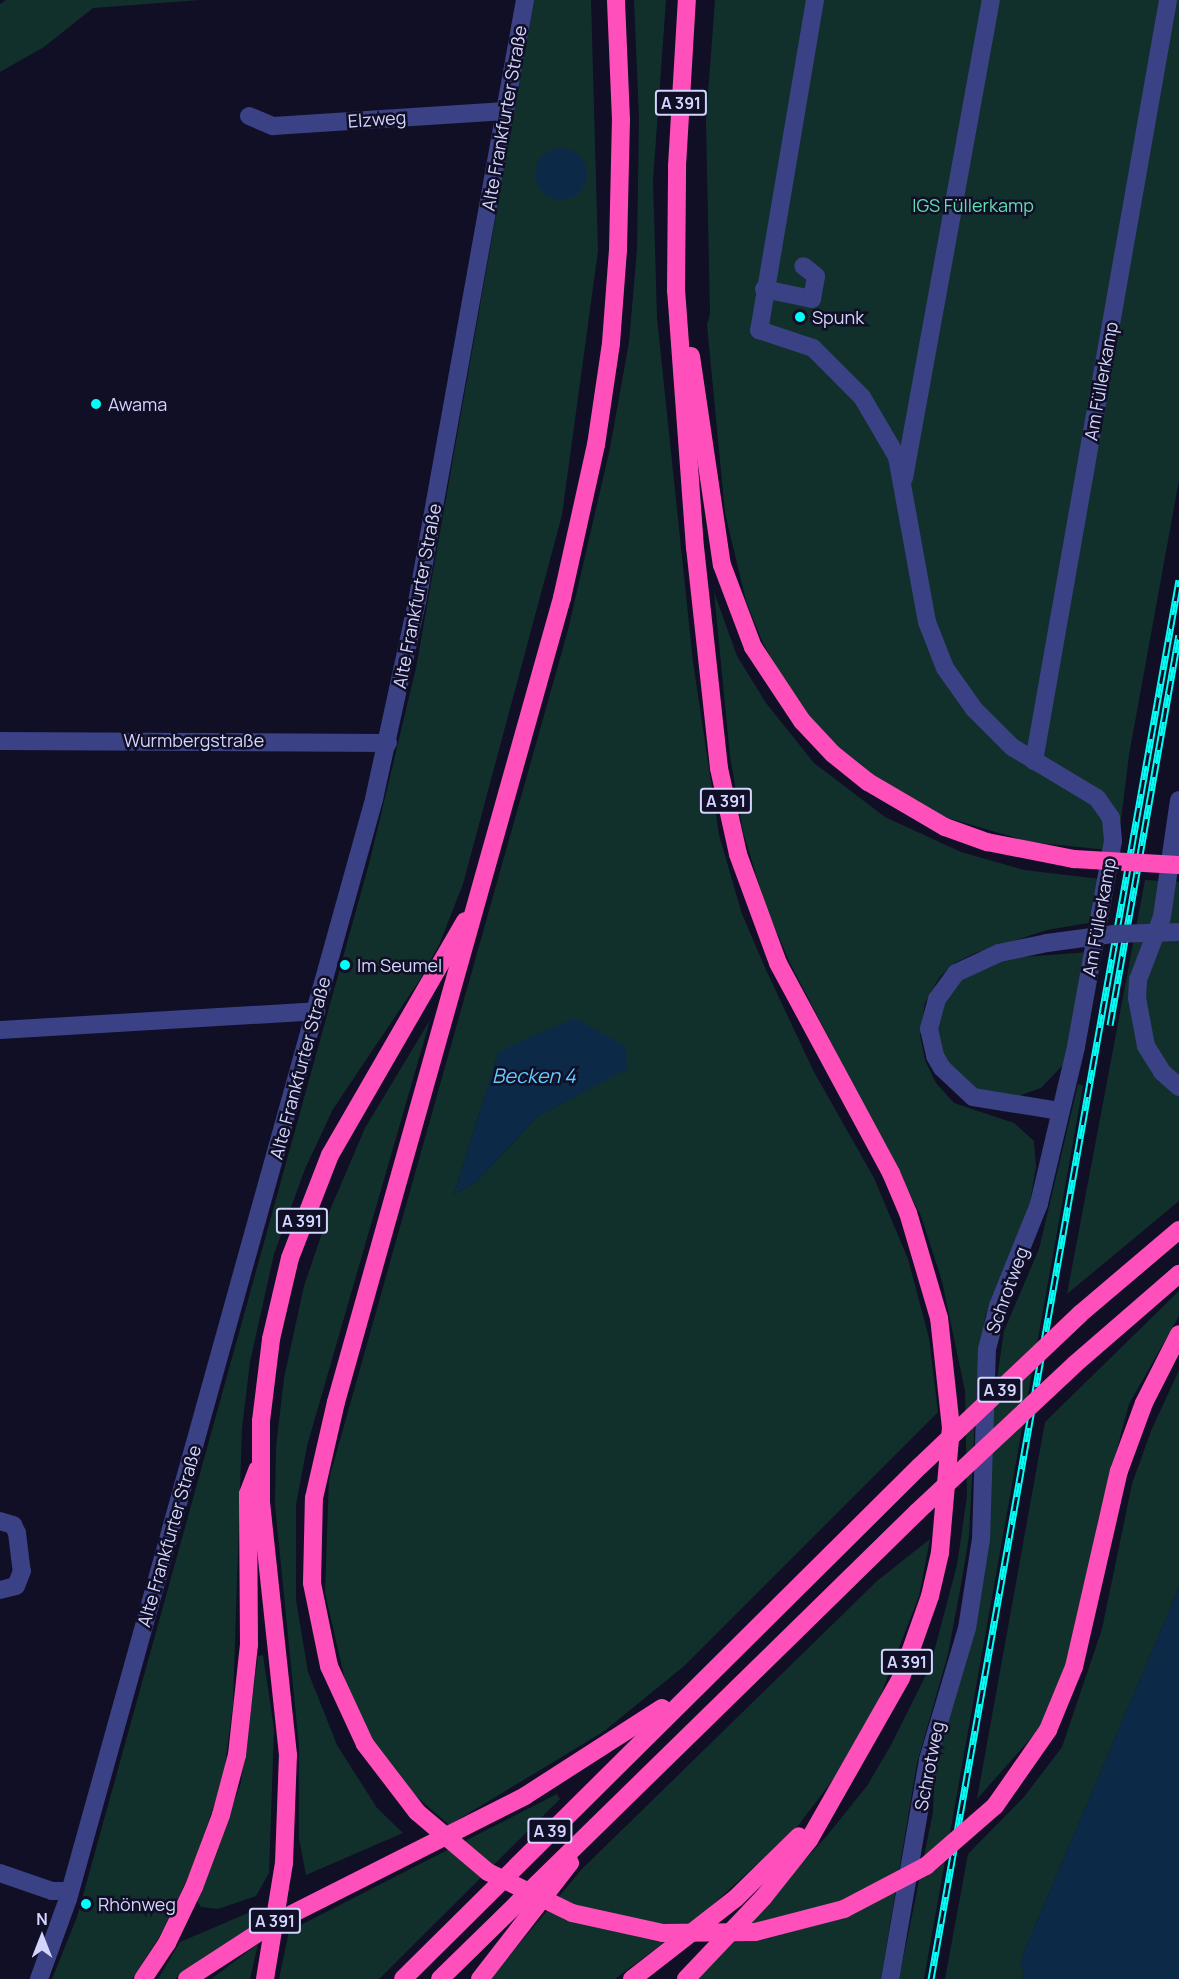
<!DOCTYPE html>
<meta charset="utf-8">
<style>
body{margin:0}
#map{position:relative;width:1179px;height:1979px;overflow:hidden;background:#100f26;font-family:Manrope,sans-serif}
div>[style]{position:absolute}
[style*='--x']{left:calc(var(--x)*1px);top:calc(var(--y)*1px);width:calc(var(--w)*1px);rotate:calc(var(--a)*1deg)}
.green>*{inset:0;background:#12302b}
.water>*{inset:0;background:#0c2a48}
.round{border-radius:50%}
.minor>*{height:18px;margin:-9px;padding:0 9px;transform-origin:9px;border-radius:9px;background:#3a4185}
.highway>*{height:18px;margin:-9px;padding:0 9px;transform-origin:9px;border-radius:9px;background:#ff4fbb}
.rail>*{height:7px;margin-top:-3.5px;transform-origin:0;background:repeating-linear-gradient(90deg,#100f26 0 14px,#00fff6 0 28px);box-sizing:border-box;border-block:2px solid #00fff6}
.minor-bridge>*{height:18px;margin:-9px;padding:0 9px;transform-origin:9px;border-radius:9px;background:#3a4185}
.highway-bridge>*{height:18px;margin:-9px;padding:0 9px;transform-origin:9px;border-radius:9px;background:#ff4fbb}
.dots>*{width:16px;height:16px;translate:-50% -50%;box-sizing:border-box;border:3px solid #100f26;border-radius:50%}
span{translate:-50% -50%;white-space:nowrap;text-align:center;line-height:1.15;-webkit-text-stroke:5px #100f26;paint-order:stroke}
.shield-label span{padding:2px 4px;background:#100f26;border:2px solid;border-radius:4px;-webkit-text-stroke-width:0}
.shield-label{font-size:16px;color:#d4d5ff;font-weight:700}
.street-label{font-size:18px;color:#d4d5ff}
.park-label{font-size:18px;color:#5ee0af}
.poi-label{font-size:18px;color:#d4d5ff}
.left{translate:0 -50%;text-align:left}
.water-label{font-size:20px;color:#62cbff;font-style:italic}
.north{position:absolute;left:12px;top:1907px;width:60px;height:60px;-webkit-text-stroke:4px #100f26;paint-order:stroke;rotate:0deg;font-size:16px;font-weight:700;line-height:24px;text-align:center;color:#d4d5ff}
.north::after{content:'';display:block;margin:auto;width:21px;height:27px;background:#d4d5ff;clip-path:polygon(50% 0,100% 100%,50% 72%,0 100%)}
</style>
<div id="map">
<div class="green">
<div style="clip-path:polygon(6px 0,200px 0,93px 8px,44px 47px,0 72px,0 4px)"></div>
<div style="clip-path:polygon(534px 0,591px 0,598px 251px,562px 515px,463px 884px,439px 945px,419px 981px,333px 1109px,305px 1169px,274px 1254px,250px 1362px,242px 1428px,233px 1704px,223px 1780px,191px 1871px,160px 1936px,132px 1979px,52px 1979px,77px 1917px,370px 860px,416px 668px)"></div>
<div style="clip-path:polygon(evenodd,634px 0,666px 0,653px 181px,657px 318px,693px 662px,719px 835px,742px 914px,767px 972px,814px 1072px,874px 1178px,908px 1259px,929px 1338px,938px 1412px,683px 1667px,603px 1732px,449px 1825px,391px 1774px,374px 1748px,347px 1689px,325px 1593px,329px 1479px,568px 630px,610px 448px,629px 342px,637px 250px,639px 118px,634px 0,499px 1051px,626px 1069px,538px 1116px,475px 1183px,454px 1194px,499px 1051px)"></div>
<div style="clip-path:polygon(715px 0,1179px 0,1179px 480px,1129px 755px,1117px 851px,1030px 842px,934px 814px,855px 763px,817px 727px,783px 680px,763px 643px,746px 601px,725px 513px,707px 325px,710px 314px,706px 121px)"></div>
<div style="clip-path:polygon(714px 592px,737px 656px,766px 703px,814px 763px,885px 817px,961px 852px,1024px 870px,1100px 879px,1094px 922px,1047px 930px,975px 953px,953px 964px,939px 978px,925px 1003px,920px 1035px,925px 1060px,936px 1083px,954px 1103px,1014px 1123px,1034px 1141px,1036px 1167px,1030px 1202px,985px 1317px,977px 1379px,969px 1536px,962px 1579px,948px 1654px,917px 1763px,881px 1979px,694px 1979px,825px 1838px,867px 1786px,891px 1745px,930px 1667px,957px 1565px,967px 1496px,965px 1391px,942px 1281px,921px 1216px,790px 963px,766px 907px,743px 832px,730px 756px)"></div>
<div style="clip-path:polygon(1145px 880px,1179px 882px,1179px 1201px,1067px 1294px)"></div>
<div style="clip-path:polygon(1089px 952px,1065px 1063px,1041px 1088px,1010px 1099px,973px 1090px,950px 1073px,938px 1047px,936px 1023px,945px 993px,965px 976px,1010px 958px)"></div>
<div style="clip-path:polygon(430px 1020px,307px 1446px,296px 1505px,296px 1600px,308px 1672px,337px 1745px,377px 1808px,403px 1833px,306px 1875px,299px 1838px,299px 1746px,275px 1505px,276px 1447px,284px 1378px,304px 1286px,330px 1210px,365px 1128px)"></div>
<div style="clip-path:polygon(1078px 1084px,1083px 1086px,924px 1979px,899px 1979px,933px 1812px,935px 1760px,949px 1707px,1004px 1331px,1039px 1249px)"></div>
<div style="clip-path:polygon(1179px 1291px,1179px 1316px,1129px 1404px,1098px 1520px,1087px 1590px,1063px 1682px,1039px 1729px,977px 1799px,1045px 1422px)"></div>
<div style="clip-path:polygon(1179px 1370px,1179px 1588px,1021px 1959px,1024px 1979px,945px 1979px,968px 1854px,1024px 1797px,1062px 1747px,1102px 1629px,1132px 1484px,1151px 1431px)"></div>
<div style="clip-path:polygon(930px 1539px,919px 1596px,871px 1720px,851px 1756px,797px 1827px,706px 1911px,615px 1979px,490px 1979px,582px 1869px,877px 1581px)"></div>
<div style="clip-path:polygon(263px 1655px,274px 1729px,269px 1873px,256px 1896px,218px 1909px,201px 1907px,197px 1901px,241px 1783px,258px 1656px)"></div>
<div style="clip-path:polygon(557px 1794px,560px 1799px,379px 1979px,279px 1979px,289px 1931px)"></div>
<div style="clip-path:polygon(255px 1910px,251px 1929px,175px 1979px,158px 1979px,180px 1942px)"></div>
<div style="clip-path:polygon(258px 1944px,250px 1979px,211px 1979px)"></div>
</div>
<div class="water">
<div class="round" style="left:535px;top:148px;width:52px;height:52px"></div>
<div style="clip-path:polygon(575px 1018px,626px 1047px,627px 1069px,538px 1116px,475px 1183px,454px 1194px,499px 1051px)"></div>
<div style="clip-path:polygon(1179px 1588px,1179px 1979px,1024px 1979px,1021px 1959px)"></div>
</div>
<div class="minor">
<div style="--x:815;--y:0;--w:335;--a:99.6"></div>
<div style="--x:759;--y:330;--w:57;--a:18.4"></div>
<div style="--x:813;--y:348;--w:69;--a:45"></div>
<div style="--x:862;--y:397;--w:69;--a:59.7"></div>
<div style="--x:897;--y:457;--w:168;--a:79.7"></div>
<div style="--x:927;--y:622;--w:49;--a:68.6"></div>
<div style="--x:945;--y:668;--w:50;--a:54.7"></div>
<div style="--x:974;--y:709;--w:54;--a:45"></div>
<div style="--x:1012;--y:747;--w:99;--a:31"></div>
<div style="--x:1097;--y:798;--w:24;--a:55"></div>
<div style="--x:1111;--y:818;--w:23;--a:85"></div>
<div style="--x:1113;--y:841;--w:209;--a:100.2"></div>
<div style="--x:1076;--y:1047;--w:161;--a:103.3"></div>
<div style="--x:1039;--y:1204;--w:110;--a:111.9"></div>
<div style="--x:998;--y:1306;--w:44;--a:104.3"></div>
<div style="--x:987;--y:1349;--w:190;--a:91.8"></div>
<div style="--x:981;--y:1539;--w:90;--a:98.9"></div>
<div style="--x:967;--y:1628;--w:138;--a:106.5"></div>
<div style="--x:928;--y:1760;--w:222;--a:99.8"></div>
<div style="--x:249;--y:116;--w:26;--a:23"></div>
<div style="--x:273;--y:126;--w:233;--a:-3.7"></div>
<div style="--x:764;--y:289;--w:49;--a:11.8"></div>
<div style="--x:812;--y:299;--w:23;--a:-80"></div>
<div style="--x:816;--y:276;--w:16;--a:-142"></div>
<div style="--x:904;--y:478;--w:486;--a:-79.7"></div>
<div style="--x:0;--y:741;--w:388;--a:0.3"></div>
<div style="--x:1034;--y:761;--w:773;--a:-80.01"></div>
<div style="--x:1179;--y:800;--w:118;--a:98.3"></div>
<div style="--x:1162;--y:917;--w:67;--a:110.9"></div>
<div style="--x:1138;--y:980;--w:18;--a:93"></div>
<div style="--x:1137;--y:998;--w:49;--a:79.4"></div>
<div style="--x:1146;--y:1046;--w:31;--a:58"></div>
<div style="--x:1162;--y:1072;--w:23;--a:41"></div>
<div style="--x:1047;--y:943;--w:49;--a:168.2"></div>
<div style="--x:999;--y:953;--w:47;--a:155.1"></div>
<div style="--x:956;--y:973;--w:32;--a:126"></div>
<div style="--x:937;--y:999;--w:31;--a:105"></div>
<div style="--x:929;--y:1029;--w:28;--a:77"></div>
<div style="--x:935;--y:1056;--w:14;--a:60"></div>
<div style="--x:942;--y:1068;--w:42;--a:43.1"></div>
<div style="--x:973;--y:1097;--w:87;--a:9.2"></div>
<div style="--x:0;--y:1030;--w:317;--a:-3.4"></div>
<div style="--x:0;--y:1521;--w:14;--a:17"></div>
<div style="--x:13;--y:1525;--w:9;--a:63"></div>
<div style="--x:17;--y:1533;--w:38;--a:83"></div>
<div style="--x:22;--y:1571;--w:16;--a:112"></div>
<div style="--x:16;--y:1586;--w:16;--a:166"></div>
<div style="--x:0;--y:1873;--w:55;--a:19.1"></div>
<div style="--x:52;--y:1891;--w:17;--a:0"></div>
<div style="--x:39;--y:1979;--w:85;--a:-70.1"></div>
<div style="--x:68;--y:1899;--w:1142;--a:-74.45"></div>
<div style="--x:374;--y:799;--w:202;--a:-77.7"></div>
<div style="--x:417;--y:602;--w:612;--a:-79.83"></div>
</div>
<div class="highway">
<div style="--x:691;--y:356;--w:211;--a:81.6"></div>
<div style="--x:722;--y:565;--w:88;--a:69.3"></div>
<div style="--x:753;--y:647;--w:89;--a:56.5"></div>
<div style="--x:802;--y:721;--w:45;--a:46.8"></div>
<div style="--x:833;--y:754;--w:45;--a:38.7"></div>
<div style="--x:868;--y:782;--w:89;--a:30.3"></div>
<div style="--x:945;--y:827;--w:45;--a:19.7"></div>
<div style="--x:987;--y:842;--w:89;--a:11.1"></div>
<div style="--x:1080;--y:1314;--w:130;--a:-40.3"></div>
<div style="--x:1075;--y:1364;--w:138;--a:-40.9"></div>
<div style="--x:1048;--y:1730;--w:68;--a:-67.6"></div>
<div style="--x:1074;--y:1667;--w:201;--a:-77.1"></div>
<div style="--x:1119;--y:1471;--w:72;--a:-69.8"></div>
<div style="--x:1144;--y:1403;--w:77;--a:-63.1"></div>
<div style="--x:417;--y:1812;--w:86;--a:-127.4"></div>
<div style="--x:365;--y:1744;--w:86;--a:-114.8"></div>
<div style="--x:329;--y:1666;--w:85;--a:-101.6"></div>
<div style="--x:312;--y:1583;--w:85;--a:-88.7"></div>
<div style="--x:314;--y:1498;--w:98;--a:-77.1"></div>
<div style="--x:336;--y:1402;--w:835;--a:-74.3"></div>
<div style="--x:562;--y:598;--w:157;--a:-77.5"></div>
<div style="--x:596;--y:445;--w:103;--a:-81.6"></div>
<div style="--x:611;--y:343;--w:93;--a:-85.7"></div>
<div style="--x:618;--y:250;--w:130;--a:-88.7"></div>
<div style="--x:621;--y:120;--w:120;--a:-92.4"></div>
<div style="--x:284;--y:1863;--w:108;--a:-87.9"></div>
<div style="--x:288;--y:1755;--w:253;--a:-96.1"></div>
<div style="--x:261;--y:1503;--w:82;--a:-90"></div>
<div style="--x:261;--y:1421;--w:83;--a:-83"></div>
<div style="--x:271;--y:1339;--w:83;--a:-76.8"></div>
<div style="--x:290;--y:1258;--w:110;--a:-68.8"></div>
<div style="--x:330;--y:1155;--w:270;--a:-60"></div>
<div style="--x:143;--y:1979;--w:43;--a:-56.3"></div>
<div style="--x:167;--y:1943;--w:62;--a:-64.3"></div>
<div style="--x:194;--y:1887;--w:77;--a:-69.4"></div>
<div style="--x:221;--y:1815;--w:62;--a:-75.1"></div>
<div style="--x:237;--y:1755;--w:111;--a:-83.8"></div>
<div style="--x:249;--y:1645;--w:151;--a:-90.4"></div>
<div style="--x:248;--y:1494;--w:26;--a:-69"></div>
<div style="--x:187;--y:1979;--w:99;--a:-33"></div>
<div style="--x:270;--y:1925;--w:286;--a:-26.8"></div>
<div style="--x:525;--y:1796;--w:163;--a:-32.7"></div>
<div style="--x:403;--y:1979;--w:728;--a:-44.78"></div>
<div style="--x:440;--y:1979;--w:668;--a:-44.39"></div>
<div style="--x:480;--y:1979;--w:147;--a:-52.2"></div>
<div style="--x:632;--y:1979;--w:132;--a:-37.9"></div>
<div style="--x:736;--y:1898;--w:88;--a:-44.5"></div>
<div style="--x:686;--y:1979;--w:112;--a:-46.5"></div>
<div style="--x:763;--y:1898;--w:74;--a:-51.6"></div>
<div style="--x:809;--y:1840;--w:186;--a:-60.4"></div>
<div style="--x:901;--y:1678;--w:87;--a:-70.5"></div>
<div style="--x:930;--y:1596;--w:44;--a:-76.9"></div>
<div style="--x:940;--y:1553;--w:125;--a:-85"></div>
<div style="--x:951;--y:1428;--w:111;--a:-96.2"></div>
<div style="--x:939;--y:1318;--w:109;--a:-106.4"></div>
<div style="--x:908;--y:1213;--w:43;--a:-113"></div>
<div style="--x:891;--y:1173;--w:238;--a:-118.3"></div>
<div style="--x:778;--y:963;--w:116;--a:-110.2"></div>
<div style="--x:738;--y:854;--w:88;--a:-102.5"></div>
<div style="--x:719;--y:768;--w:221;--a:-96.2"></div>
<div style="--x:695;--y:548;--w:258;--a:-94.2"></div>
<div style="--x:676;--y:291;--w:125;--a:-89.5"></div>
<div style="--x:677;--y:166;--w:166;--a:-86.6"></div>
</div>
<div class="rail">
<div style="--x:1110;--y:1025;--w:396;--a:-80"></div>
<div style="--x:931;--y:1979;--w:1421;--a:-79.95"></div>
</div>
<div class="minor-bridge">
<div style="--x:1047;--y:943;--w:68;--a:-7.7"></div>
<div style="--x:1114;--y:934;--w:65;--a:-1.8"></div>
</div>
<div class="highway-bridge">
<div style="--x:1074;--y:859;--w:105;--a:3.3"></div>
<div style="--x:920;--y:1466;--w:221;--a:-43.5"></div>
<div style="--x:917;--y:1512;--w:216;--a:-43.1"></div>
<div style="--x:417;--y:1812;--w:93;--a:40.2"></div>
<div style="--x:488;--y:1872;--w:93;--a:26"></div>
<div style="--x:572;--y:1913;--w:93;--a:12.4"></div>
<div style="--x:663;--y:1933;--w:92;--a:-0.6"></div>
<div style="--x:755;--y:1932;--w:92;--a:-14.5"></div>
<div style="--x:844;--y:1909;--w:93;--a:-27.7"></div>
<div style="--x:926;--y:1866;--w:91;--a:-41"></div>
<div style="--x:995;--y:1806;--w:93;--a:-55.1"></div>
<div style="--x:265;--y:1979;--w:118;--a:-80.7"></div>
</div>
<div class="dots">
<div style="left:800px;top:317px;background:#00fff6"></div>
<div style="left:96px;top:404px;background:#00fff6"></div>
<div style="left:345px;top:965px;background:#00fff6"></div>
<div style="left:86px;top:1904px;background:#00fff6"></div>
</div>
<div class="shield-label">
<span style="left:681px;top:103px">A 391</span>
<span style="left:726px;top:801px">A 391</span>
<span style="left:302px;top:1221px">A 391</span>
<span style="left:1000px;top:1390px">A 39</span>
<span style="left:907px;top:1662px">A 391</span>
<span style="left:550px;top:1831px">A 39</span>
<span style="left:275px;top:1921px">A 391</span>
</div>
<div class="street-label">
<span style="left:504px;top:118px;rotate:-80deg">Alte Frankfurter Straße</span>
<span style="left:377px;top:119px;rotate:-4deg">Elzweg</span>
<span style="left:1101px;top:381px;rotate:-80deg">Am Füllerkamp</span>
<span style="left:417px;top:596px;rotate:-79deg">Alte Frankfurter Straße</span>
<span style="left:194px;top:740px">Wurmbergstraße</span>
<span style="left:1099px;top:917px;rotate:-80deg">Am Füllerkamp</span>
<span style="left:300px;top:1068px;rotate:-75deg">Alte Frankfurter Straße</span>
<span style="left:1007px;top:1290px;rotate:-70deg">Schrotweg</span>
<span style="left:169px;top:1536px;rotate:-74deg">Alte Frankfurter Straße</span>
<span style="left:929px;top:1766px;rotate:-79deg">Schrotweg</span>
</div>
<div class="park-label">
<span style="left:973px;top:205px">IGS Füllerkamp</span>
</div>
<div class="poi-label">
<span class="left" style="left:812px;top:317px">Spunk</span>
<span class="left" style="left:108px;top:404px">Awama</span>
<span class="left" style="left:357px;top:965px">Im Seumel</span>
<span class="left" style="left:98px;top:1904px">Rhönweg</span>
</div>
<div class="water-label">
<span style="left:534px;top:1075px">Becken 4</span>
</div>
<div class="north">N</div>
</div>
